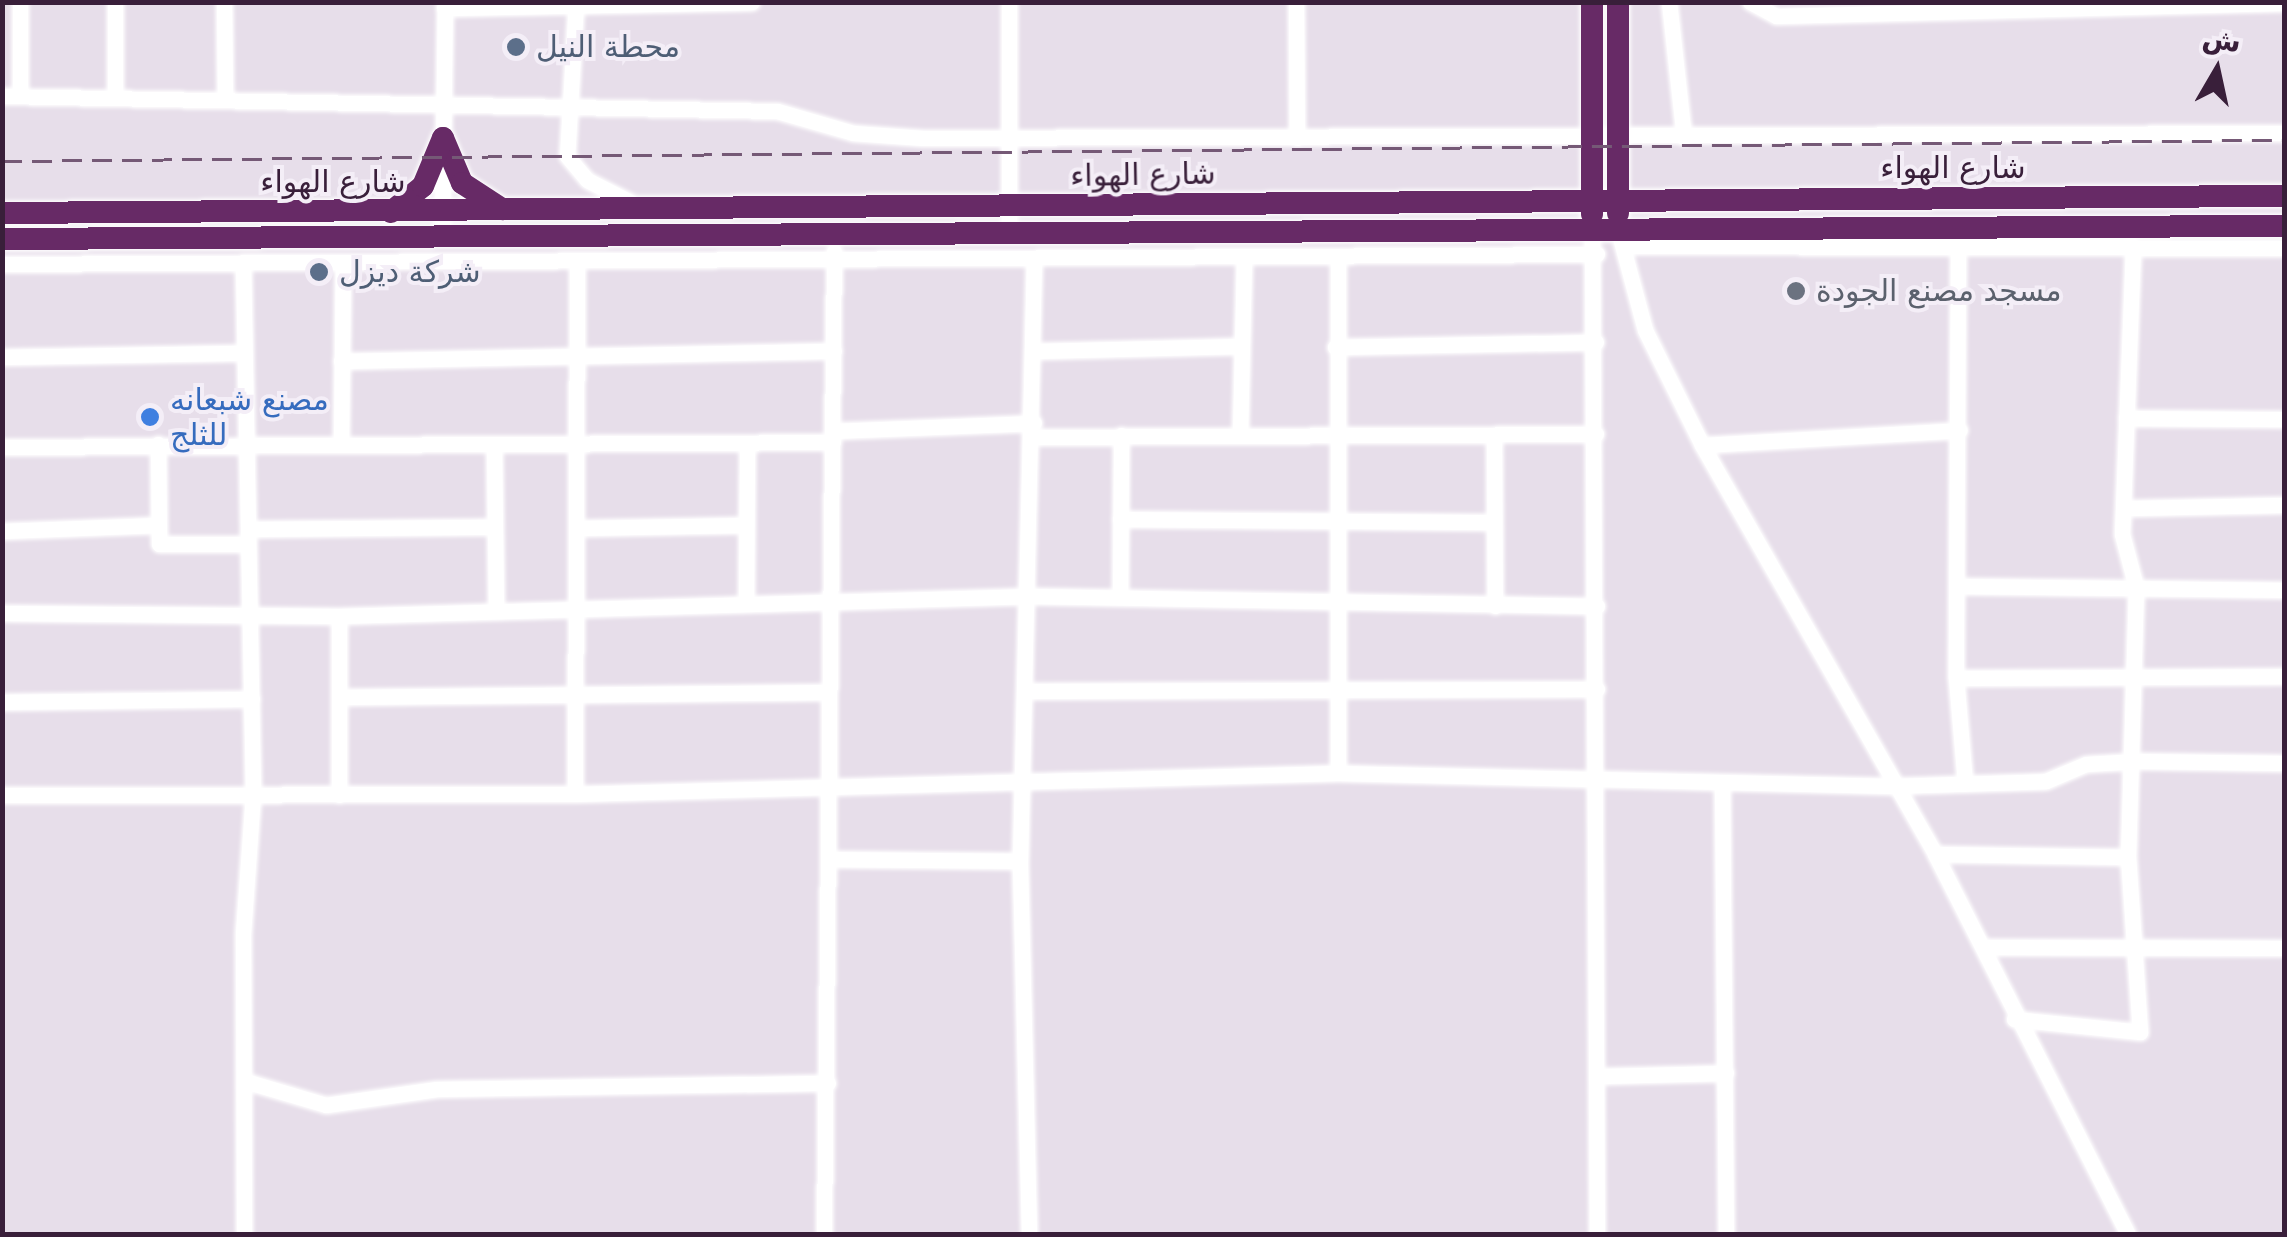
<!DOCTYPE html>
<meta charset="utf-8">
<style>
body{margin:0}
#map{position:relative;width:2287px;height:1237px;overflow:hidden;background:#e7deea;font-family:"DejaVu Sans","Noto Naskh Arabic",sans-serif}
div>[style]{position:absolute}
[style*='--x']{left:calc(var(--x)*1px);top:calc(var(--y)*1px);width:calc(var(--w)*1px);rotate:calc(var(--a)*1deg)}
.roads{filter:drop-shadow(0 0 2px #fff) drop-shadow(0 0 2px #fff)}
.minor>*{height:15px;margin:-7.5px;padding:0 7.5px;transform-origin:7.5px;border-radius:7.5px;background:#fff}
.highway>*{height:22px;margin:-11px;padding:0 11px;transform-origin:11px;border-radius:11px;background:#672a66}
.rail>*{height:2.5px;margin-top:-1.25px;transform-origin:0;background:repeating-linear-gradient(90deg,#755976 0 20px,transparent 0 30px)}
.dots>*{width:28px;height:28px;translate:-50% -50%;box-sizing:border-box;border:5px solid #f4eef7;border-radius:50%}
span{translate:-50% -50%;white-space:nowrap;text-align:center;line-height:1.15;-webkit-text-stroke:8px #f4eef7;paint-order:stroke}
.service-label{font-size:30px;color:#4e5e75}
.left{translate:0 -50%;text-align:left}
.street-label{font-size:30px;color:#391f3a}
.worship-label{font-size:30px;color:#5b616d}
.shop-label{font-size:30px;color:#366cbe}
.frame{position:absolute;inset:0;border:5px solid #391f3a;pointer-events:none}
.north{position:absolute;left:2167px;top:20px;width:100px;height:100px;-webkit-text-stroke:8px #f4eef7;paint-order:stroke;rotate:9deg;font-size:28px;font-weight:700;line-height:40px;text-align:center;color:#391f3a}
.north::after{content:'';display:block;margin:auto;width:35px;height:45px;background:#391f3a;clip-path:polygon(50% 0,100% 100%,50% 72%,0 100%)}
</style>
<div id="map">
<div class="roads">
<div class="minor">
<div style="--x:115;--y:2;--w:94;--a:90"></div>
<div style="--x:224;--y:2;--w:94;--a:89.4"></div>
<div style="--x:576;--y:2;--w:154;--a:93.3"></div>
<div style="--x:567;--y:156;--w:31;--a:50"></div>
<div style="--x:587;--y:180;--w:55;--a:27"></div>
<div style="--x:1009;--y:2;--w:230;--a:90"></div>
<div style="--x:1296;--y:2;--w:136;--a:89.6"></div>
<div style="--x:1669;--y:2;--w:136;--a:83.7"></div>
<div style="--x:1750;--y:2;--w:30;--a:28"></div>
<div style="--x:1776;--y:16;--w:508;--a:-1.47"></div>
<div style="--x:444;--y:8;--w:308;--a:-1.1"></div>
<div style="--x:20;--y:95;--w:93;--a:-90"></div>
<div style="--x:2;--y:96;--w:775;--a:1.11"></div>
<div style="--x:777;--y:111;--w:79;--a:16.1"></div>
<div style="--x:853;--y:133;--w:70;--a:4.1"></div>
<div style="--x:923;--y:138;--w:1361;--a:-0.21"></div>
<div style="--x:1617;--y:226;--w:108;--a:74.9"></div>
<div style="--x:1645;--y:330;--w:128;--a:63.6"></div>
<div style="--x:1702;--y:445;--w:471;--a:60.3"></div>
<div style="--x:1935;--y:854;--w:426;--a:63.1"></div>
<div style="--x:1592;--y:228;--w:1006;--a:89.72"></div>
<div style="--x:442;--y:238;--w:236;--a:-89.3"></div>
<div style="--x:1627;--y:246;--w:657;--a:0.17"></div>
<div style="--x:1958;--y:248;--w:430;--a:90.3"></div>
<div style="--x:1956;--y:678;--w:106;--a:85.1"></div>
<div style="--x:1338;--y:256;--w:517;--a:90"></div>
<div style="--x:243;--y:262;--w:532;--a:88.92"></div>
<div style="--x:253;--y:794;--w:140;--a:94.1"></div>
<div style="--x:243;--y:934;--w:300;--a:89.8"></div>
<div style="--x:2;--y:264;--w:1595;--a:-0.36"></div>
<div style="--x:1335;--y:347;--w:261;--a:-1.1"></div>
<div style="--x:1035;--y:351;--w:207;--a:-1.4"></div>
<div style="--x:2;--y:357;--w:241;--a:-1"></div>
<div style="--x:341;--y:361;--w:493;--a:-1.2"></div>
<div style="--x:2126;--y:418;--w:158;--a:0.4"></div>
<div style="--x:833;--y:431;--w:201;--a:-2.3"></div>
<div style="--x:1240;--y:435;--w:179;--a:-88.7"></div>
<div style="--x:1494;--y:436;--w:170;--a:89.7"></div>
<div style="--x:1034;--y:437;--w:562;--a:-0.31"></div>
<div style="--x:341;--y:443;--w:181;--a:-89.4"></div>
<div style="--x:158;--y:444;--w:100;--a:89.4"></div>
<div style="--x:159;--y:544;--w:89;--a:0"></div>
<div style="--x:494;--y:444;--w:167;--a:89.3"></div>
<div style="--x:1702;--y:445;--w:258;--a:-3.3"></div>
<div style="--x:2;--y:447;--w:831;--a:-0.34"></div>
<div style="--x:2125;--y:508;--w:159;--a:-1.1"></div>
<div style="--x:1120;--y:519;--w:374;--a:0.5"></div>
<div style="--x:578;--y:528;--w:168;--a:-1"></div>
<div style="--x:248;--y:529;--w:247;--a:-0.5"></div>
<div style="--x:2;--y:531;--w:156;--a:-2.2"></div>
<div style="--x:1962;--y:586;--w:322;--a:0.7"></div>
<div style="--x:1120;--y:597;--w:162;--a:-89.6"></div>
<div style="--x:746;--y:604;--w:159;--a:-89.6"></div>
<div style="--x:2;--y:613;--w:337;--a:0.5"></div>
<div style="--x:339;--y:616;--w:690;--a:-1.66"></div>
<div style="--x:1029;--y:596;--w:568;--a:1.01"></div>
<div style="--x:339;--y:616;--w:179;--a:90"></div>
<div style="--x:1956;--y:678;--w:328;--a:-0.3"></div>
<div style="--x:1027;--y:691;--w:570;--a:-0.2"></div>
<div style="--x:341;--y:697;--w:488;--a:-0.6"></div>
<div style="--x:2;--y:702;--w:250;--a:-0.7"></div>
<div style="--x:1722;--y:784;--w:450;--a:89.5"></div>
<div style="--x:575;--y:794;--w:534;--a:-89.79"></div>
<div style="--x:2;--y:795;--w:573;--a:-0.1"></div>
<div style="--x:575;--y:794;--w:763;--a:-1.58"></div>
<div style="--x:1338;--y:773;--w:553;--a:1.35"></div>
<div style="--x:1891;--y:786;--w:155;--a:-1.8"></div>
<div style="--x:2046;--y:781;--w:43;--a:-23"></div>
<div style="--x:2086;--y:764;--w:52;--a:-3.3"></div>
<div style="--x:2138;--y:761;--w:146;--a:0.8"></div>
<div style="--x:1935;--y:854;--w:193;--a:0.9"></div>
<div style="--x:829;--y:859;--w:191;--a:0.6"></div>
<div style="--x:1983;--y:947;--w:301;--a:0.2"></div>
<div style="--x:2014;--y:1019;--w:127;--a:5.9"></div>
<div style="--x:2140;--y:1032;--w:175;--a:-93.9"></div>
<div style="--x:2128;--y:857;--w:270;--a:-88.3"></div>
<div style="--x:2136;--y:587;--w:55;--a:-104.8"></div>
<div style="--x:2122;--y:534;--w:288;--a:-87.8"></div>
<div style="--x:1600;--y:1076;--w:126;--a:-1.4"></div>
<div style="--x:245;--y:1081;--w:84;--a:16.5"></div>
<div style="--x:326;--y:1105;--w:112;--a:-8.2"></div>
<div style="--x:437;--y:1089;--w:391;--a:-0.9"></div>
<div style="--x:824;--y:1234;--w:982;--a:-89.42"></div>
<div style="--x:1029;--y:1234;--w:373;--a:-91.4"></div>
<div style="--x:1020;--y:861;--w:603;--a:-88.67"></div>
</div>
<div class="highway">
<div style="--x:1592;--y:2;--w:212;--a:90"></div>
<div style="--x:443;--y:138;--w:49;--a:67.1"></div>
<div style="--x:462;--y:183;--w:48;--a:33"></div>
<div style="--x:391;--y:212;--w:41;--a:-39.1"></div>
<div style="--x:423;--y:186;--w:52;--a:-67.4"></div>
<div style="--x:2;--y:213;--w:2282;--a:-0.43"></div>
<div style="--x:1618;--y:213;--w:211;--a:-90"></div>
<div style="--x:2;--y:239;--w:2282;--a:-0.33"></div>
</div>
</div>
<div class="rail">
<div style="--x:2;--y:161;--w:2282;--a:-0.53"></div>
</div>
<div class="dots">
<div style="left:516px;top:47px;background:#5c6f8a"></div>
<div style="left:319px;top:272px;background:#5c6f8a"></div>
<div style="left:1796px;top:291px;background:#6b7280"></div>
<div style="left:150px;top:417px;background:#3f7fe0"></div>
</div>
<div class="service-label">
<span class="left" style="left:536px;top:47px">محطة النيل</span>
<span class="left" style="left:339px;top:272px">شركة ديزل</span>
</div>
<div class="street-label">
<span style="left:1953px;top:168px">شارع الهواء</span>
<span style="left:1143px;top:175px;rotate:-1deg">شارع الهواء</span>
<span style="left:333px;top:182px">شارع الهواء</span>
</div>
<div class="worship-label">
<span class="left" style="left:1816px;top:291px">مسجد مصنع الجودة</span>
</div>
<div class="shop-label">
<span class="left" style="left:170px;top:417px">مصنع شبعانه<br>للثلج</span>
</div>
<div class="frame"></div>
<div class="north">ش</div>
</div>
